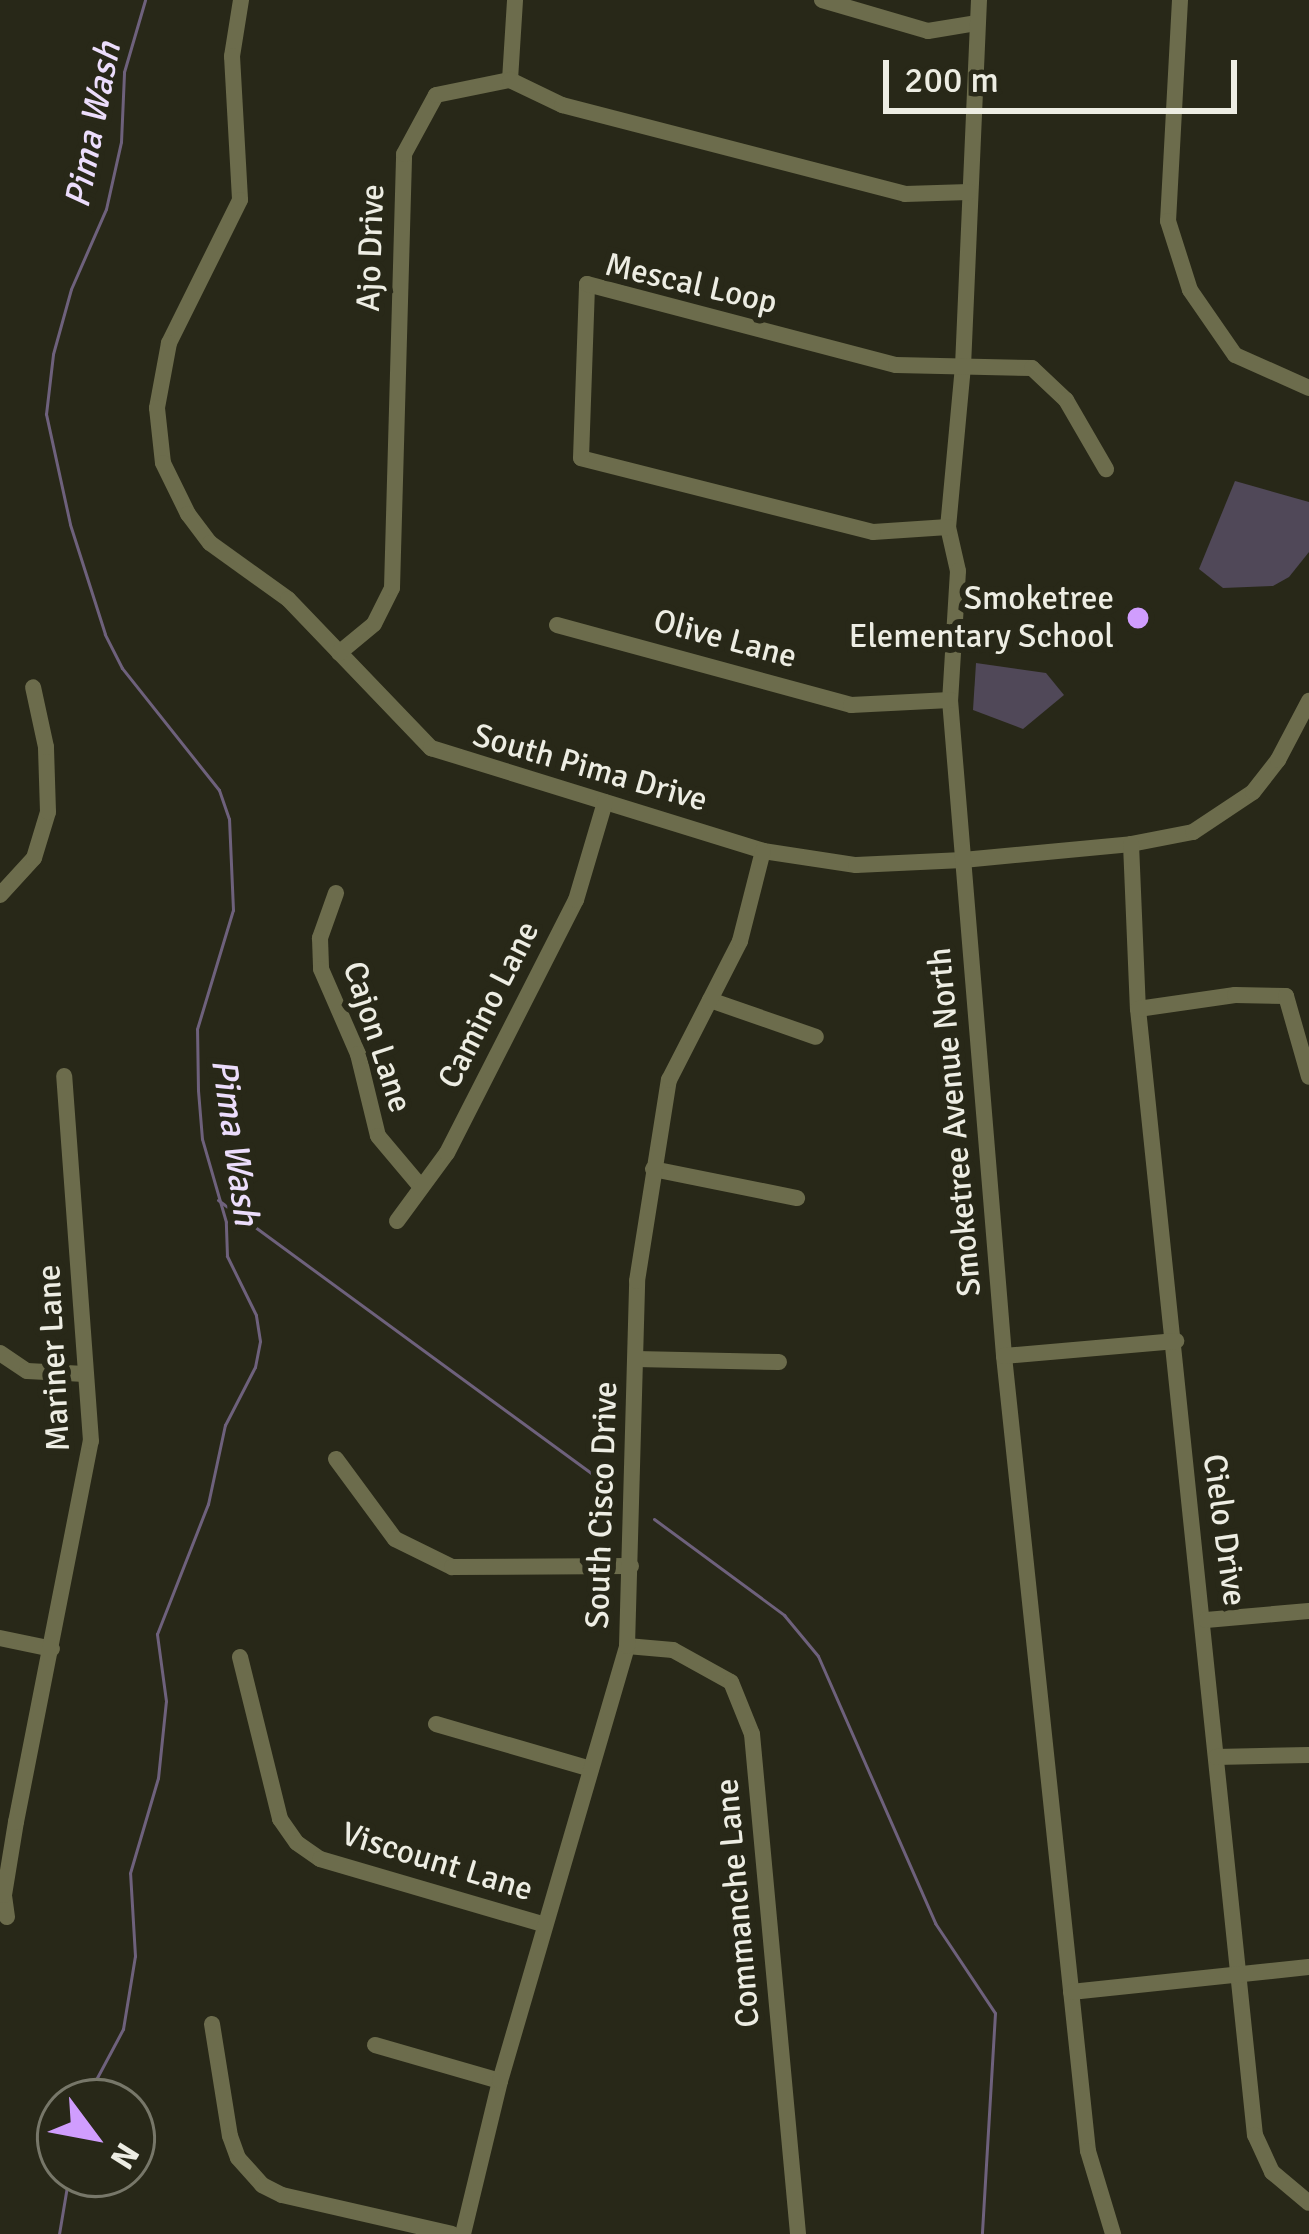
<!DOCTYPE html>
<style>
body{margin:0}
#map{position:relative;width:1309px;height:2234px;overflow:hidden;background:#282818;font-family:Signika,sans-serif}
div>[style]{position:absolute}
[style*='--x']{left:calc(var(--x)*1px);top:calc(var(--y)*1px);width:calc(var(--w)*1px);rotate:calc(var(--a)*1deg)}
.green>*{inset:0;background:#504858}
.stream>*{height:3px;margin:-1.5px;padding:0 1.5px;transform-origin:1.5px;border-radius:1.5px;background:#6e617c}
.minor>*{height:16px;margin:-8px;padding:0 8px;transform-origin:8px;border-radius:8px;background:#6c6c4c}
.dots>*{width:33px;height:33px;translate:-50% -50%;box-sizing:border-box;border:6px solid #282818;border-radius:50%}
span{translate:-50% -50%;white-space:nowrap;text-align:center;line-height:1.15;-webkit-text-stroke:12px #282818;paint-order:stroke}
.street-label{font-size:33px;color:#edede3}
.poi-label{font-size:33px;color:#edede3}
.right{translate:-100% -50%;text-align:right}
.water-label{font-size:36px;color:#ecddfc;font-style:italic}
.north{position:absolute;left:36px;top:2078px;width:120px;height:120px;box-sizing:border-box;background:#282818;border:3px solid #777769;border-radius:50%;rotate:122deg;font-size:33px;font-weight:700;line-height:48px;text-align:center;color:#edede3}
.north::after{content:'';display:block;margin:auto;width:42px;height:54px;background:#d09dfe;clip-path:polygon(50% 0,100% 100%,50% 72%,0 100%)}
.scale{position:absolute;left:883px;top:60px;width:354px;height:54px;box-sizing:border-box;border:6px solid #edede3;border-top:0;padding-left:15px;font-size:36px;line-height:42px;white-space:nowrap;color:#edede3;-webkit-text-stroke:9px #282818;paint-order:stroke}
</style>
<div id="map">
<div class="green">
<div style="clip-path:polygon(1235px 481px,1309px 502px,1309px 552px,1289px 577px,1273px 586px,1223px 588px,1199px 569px)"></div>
<div style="clip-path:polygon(976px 663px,1046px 673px,1064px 695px,1023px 729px,973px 710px)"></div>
</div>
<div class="stream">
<div style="--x:218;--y:1200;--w:489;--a:36.2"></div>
<div style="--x:654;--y:1519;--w:162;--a:36.4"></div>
<div style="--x:784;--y:1615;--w:53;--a:50.3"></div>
<div style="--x:818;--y:1656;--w:292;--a:66.3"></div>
<div style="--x:935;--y:1923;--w:108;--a:56.3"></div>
<div style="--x:995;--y:2013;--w:221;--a:93.4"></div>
<div style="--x:84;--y:2102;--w:83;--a:-61.9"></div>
<div style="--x:123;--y:2029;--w:74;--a:-80.7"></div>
<div style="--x:135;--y:1956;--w:83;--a:-93.4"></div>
<div style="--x:130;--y:1873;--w:99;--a:-73.6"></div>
<div style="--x:158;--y:1778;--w:77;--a:-84.1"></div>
<div style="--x:166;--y:1701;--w:68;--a:-97.7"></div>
<div style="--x:157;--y:1634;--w:140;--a:-68.6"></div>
<div style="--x:208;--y:1504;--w:81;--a:-77.9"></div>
<div style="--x:225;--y:1425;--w:65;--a:-62.7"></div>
<div style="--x:255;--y:1367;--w:26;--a:-79"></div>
<div style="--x:260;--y:1341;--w:26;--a:-99"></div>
<div style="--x:256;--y:1315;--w:66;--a:-116.2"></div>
<div style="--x:227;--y:1256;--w:34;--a:-92"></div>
<div style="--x:226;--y:1222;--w:86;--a:-106.1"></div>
<div style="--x:202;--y:1139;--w:49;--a:-94.7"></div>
<div style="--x:198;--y:1090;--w:61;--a:-90.9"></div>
<div style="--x:197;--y:1029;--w:124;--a:-73.2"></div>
<div style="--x:233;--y:910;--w:91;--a:-92.5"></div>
<div style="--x:229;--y:819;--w:31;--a:-109"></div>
<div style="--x:219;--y:790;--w:156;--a:-128.5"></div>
<div style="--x:122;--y:668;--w:38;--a:-117"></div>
<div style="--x:105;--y:634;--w:115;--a:-107.7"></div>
<div style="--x:70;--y:524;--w:113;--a:-102.3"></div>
<div style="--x:46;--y:414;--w:60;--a:-83.3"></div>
<div style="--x:53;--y:354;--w:67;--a:-74.5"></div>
<div style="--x:71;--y:289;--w:87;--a:-66.4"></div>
<div style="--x:106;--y:209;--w:69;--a:-77.4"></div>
<div style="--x:121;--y:142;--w:70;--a:-87.5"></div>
<div style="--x:124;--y:72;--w:75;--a:-73.7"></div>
<div style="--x:59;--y:2234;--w:61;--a:-80.5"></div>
</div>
<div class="minor">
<div style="--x:241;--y:0;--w:57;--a:99.1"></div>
<div style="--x:232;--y:56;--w:144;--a:86.8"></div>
<div style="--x:240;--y:200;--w:160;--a:116.4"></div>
<div style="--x:169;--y:343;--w:66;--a:100.5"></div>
<div style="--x:157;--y:408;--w:55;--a:83.8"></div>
<div style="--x:163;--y:463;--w:57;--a:63.9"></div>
<div style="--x:188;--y:514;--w:36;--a:53"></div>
<div style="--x:210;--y:543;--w:96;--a:35.7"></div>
<div style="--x:288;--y:599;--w:207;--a:46.2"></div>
<div style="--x:431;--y:748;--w:348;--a:17.2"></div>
<div style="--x:763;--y:851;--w:94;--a:8.6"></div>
<div style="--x:856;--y:865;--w:107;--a:-2.7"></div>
<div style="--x:963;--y:860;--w:169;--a:-5.4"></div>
<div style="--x:1131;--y:844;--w:63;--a:-11"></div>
<div style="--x:1193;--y:832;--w:72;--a:-33.7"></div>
<div style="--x:1253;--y:792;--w:41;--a:-52"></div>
<div style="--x:1278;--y:760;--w:67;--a:-62.3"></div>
<div style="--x:822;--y:0;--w:110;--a:16.3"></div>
<div style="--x:928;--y:31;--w:50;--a:-9.3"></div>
<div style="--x:979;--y:0;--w:366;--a:92.5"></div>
<div style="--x:963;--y:366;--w:162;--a:95.3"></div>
<div style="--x:948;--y:527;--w:45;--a:77.2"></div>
<div style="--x:958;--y:571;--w:129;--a:93.5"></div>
<div style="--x:950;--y:700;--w:658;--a:85.29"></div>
<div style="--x:1004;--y:1356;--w:799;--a:83.97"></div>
<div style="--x:1088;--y:2151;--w:87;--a:73.2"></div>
<div style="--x:1180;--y:0;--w:221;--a:93.1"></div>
<div style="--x:1168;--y:221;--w:72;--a:72.3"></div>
<div style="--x:1190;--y:290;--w:79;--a:55.3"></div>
<div style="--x:1235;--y:355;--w:81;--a:24"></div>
<div style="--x:510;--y:80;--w:80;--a:-86.4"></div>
<div style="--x:948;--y:527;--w:75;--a:176.2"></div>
<div style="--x:873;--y:532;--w:301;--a:-165.8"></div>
<div style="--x:581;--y:458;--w:174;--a:-88"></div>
<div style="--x:587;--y:284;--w:319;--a:14.7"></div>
<div style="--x:896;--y:365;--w:136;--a:1.3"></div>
<div style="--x:1032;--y:368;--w:47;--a:43.3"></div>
<div style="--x:1066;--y:400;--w:80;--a:59.9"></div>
<div style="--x:557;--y:625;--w:305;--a:15.2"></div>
<div style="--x:851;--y:705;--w:99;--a:-2.9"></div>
<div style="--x:339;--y:653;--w:45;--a:-39.6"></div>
<div style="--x:374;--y:624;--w:40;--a:-63.4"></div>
<div style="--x:392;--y:588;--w:434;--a:-88.4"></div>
<div style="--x:404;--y:154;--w:67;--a:-61.5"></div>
<div style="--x:436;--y:95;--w:76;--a:-11.5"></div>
<div style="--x:510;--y:80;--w:58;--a:25.7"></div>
<div style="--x:562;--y:105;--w:354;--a:14.5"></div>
<div style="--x:905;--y:194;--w:64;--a:-1.8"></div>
<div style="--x:1131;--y:844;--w:165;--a:87.6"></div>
<div style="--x:1138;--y:1009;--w:1132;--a:84.07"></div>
<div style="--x:1255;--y:2135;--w:41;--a:65.3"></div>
<div style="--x:1272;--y:2172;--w:48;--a:40"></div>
<div style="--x:336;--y:893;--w:48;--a:109.6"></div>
<div style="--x:320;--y:938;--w:31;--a:88"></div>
<div style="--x:321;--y:969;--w:93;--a:66.5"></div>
<div style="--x:358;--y:1054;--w:84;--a:76.3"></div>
<div style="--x:378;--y:1136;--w:67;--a:49.9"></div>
<div style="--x:0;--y:895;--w:50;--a:-47.4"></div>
<div style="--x:34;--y:858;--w:48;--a:-73.1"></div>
<div style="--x:48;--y:812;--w:65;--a:-91.8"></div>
<div style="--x:46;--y:747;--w:61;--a:-102.2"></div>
<div style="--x:710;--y:1000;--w:112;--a:19.2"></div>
<div style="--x:1138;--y:1009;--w:98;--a:-8.2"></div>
<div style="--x:1235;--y:995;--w:51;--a:1.1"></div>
<div style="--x:1286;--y:996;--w:84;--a:74.1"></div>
<div style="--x:653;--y:1169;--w:147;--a:11.4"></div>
<div style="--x:397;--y:1221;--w:84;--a:-53.7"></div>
<div style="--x:447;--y:1153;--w:284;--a:-63"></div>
<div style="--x:576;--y:900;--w:102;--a:-73.5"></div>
<div style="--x:0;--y:1353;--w:32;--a:34"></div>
<div style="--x:27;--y:1371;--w:58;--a:3"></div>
<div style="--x:1004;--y:1356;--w:173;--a:-5"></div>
<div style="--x:636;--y:1359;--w:143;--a:1.2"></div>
<div style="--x:336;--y:1459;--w:99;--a:53.6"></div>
<div style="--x:395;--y:1539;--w:64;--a:26.2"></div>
<div style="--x:452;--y:1567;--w:179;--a:-0.3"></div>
<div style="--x:1206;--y:1620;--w:103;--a:-5"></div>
<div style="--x:0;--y:1638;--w:53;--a:11.9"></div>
<div style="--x:627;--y:1646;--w:46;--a:5"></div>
<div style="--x:673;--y:1650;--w:66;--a:28.9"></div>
<div style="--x:731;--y:1682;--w:56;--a:68"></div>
<div style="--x:752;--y:1734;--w:502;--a:84.74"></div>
<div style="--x:240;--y:1657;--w:167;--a:76.1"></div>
<div style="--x:280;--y:1819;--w:29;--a:55"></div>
<div style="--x:297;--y:1843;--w:28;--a:35"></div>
<div style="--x:320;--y:1859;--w:234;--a:16.3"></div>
<div style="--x:436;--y:1724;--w:161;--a:16.2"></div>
<div style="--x:1216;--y:1757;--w:93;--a:-1.2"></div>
<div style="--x:7;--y:1917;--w:22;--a:-98"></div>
<div style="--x:4;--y:1895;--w:74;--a:-80.7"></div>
<div style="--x:16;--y:1822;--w:388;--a:-78.9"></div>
<div style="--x:91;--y:1441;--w:366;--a:-94.2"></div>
<div style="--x:1071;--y:1992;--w:239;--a:-6"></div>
<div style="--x:212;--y:2024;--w:113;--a:80.9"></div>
<div style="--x:230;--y:2136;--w:23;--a:70"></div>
<div style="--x:238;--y:2158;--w:36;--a:48"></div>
<div style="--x:262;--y:2185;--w:22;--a:27"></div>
<div style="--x:282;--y:2195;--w:174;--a:12.9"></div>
<div style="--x:375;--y:2045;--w:130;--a:16.1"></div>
<div style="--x:463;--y:2234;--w:157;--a:-76.4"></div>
<div style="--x:500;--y:2081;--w:453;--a:-73.7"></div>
<div style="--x:627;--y:1646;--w:365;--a:-88.4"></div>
<div style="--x:637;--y:1281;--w:204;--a:-81"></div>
<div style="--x:669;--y:1080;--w:156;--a:-62.9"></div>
<div style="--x:740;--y:941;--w:93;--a:-75.7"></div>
</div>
<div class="dots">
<div style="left:1138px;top:618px;background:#d09dfe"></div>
</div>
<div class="street-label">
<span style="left:371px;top:248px;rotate:-88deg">Ajo Drive</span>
<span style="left:691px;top:284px;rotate:13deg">Mescal Loop</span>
<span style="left:725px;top:639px;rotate:15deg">Olive Lane</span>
<span style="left:590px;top:768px;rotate:16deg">South Pima Drive</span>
<span style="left:489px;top:1005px;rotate:-63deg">Camino Lane</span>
<span style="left:377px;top:1037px;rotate:72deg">Cajon Lane</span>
<span style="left:955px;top:1122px;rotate:-95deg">Smoketree Avenue North</span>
<span style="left:54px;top:1358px;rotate:-93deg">Mariner Lane</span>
<span style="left:602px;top:1505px;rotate:-88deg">South Cisco Drive</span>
<span style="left:1224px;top:1530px;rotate:82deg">Cielo Drive</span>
<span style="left:437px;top:1862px;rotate:17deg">Viscount Lane</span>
<span style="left:738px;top:1903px;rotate:-95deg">Commanche Lane</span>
</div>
<div class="poi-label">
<span class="right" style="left:1114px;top:618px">Smoketree<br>Elementary School</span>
</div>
<div class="water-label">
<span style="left:93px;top:125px;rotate:-79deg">Pima Wash</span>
<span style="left:235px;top:1142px;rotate:82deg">Pima Wash</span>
</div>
<div class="north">N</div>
<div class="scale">200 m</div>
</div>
